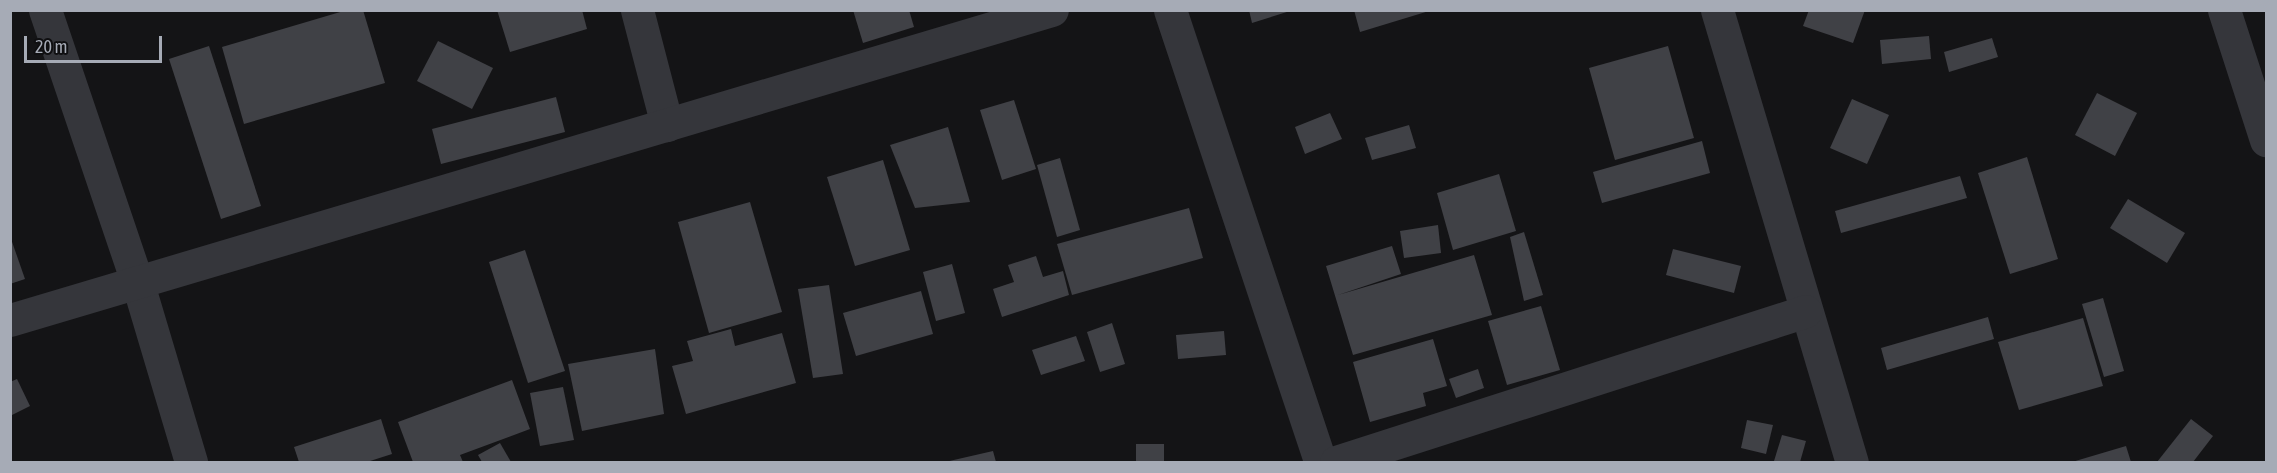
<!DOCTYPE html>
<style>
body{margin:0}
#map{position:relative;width:2277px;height:473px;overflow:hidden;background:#141416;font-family:"Asap Condensed",sans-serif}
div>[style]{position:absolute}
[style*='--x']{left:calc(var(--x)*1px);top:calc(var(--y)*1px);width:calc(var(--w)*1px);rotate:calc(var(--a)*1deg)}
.building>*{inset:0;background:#404146}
.street>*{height:33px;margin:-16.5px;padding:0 16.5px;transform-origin:16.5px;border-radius:16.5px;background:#35363b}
span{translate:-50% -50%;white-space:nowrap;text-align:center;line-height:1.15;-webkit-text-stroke:6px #0f0f11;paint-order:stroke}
.frame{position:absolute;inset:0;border:12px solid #a6abb6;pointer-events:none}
.scale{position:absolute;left:24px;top:36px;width:138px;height:27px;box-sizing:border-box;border:3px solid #a6abb6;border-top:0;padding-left:8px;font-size:18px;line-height:21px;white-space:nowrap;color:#a6abb6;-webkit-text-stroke:4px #0f0f11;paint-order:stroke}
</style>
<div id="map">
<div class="building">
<div style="clip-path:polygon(347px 10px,363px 10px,385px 83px,244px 124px,222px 47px)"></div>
<div style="clip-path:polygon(497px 10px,582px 10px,587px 29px,510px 52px)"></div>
<div style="clip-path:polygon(853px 10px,909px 10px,914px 27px,863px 43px)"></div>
<div style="clip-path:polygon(1249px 10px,1290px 10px,1290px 11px,1252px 23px)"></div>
<div style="clip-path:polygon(1354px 10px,1429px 10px,1429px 11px,1360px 32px)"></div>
<div style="clip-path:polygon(1809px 10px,1865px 10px,1853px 43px,1803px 26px)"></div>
<div style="clip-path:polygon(1929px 36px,1931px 59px,1882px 64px,1880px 40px)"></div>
<div style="clip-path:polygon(1992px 38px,1998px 57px,1949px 72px,1944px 52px)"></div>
<div style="clip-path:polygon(438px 41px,493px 68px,472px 109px,417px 81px)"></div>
<div style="clip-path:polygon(209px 46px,261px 206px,221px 219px,169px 59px)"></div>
<div style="clip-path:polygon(1668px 46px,1694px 138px,1615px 160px,1589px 68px)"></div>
<div style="clip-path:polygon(2097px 93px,2137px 113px,2115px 156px,2075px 135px)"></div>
<div style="clip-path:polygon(556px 97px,565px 132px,441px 164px,432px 129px)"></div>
<div style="clip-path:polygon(1852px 99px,1889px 115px,1867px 164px,1830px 148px)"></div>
<div style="clip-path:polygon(1014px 100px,1036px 169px,1002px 180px,980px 110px)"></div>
<div style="clip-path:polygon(1330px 113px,1342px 139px,1305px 154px,1295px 127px)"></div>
<div style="clip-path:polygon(1409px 125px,1416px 148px,1372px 160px,1365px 138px)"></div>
<div style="clip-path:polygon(948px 127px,970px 202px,915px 208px,890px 145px)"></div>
<div style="clip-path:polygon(1702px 141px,1710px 173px,1602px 203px,1593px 172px)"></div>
<div style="clip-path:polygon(2027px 157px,2058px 259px,2010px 274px,1978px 173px)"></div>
<div style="clip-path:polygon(1060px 158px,1080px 230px,1057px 237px,1037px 165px)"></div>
<div style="clip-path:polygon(883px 160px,910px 250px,855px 266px,827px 177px)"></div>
<div style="clip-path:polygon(1499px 174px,1516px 231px,1453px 250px,1437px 193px)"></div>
<div style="clip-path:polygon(1960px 176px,1967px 198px,1841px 233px,1835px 211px)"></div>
<div style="clip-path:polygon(2128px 199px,2185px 233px,2167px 263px,2110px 228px)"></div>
<div style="clip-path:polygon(750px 202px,782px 312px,709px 333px,678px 222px)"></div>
<div style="clip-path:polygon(1189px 208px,1203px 258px,1072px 295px,1057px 244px)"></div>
<div style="clip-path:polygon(1438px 225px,1441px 253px,1404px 258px,1400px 231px)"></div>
<div style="clip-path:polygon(1524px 232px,1543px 295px,1524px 301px,1510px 237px)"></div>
<div style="clip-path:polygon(10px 236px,25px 279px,10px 284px)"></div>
<div style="clip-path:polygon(1392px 246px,1401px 274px,1338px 295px,1474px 255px,1492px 315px,1353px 355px,1326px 266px)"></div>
<div style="clip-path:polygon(1673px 249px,1741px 266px,1734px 293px,1666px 275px)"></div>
<div style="clip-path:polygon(525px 250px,565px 371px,528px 383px,489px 262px)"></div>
<div style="clip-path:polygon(1036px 256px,1043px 277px,1063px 271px,1069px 295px,1002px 317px,993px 289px,1014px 282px,1008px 265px)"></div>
<div style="clip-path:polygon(952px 264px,965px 313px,936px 321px,923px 272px)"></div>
<div style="clip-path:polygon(829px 285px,843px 374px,813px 378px,798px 289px)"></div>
<div style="clip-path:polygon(921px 291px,933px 334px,856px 356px,843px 313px)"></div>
<div style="clip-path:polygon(2103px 298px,2124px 371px,2104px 377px,2082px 304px)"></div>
<div style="clip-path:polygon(1541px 306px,1560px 370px,1507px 385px,1488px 321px)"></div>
<div style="clip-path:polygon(1988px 317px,1994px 339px,1887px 370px,1881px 348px)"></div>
<div style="clip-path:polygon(2083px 318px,2103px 386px,2019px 410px,1998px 342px)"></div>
<div style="clip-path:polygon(1112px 323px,1125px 364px,1100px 372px,1087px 332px)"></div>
<div style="clip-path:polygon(731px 329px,735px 346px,782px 333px,796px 383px,686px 414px,672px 366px,693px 361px,687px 341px)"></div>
<div style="clip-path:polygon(1224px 331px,1226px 355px,1178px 359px,1176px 335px)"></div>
<div style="clip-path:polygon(1076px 336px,1085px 361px,1041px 375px,1032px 350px)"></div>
<div style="clip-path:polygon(1433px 339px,1447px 386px,1423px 393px,1426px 406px,1370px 422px,1353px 362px)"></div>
<div style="clip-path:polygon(655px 349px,664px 414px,582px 431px,568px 364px)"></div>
<div style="clip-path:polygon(1478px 369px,1484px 388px,1456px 398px,1449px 379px)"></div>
<div style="clip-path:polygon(17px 379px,30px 406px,10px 416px,10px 382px)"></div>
<div style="clip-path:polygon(512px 380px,530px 429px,460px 455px,463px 462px,413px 462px,398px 422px)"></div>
<div style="clip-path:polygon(563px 387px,574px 440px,540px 446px,530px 393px)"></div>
<div style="clip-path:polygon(381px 419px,392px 454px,367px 462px,299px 462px,294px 447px)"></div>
<div style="clip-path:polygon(2191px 419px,2213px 436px,2193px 462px,2157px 462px)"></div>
<div style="clip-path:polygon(1747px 420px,1773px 425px,1766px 454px,1741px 448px)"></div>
<div style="clip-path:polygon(1782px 435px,1806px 441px,1800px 462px,1774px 461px)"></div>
<div style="clip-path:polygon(500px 443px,511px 462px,482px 462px,478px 455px)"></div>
<div style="clip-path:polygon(1136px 444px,1164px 444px,1164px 462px,1136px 462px)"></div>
<div style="clip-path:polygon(2126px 446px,2131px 462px,2072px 462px)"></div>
<div style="clip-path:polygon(993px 451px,996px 462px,945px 462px)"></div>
</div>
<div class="street">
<div style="--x:45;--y:10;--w:289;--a:71.3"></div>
<div style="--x:138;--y:284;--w:186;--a:73.4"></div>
<div style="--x:637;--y:10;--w:119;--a:75.4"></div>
<div style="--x:1170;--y:10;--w:476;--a:71.6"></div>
<div style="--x:1717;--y:10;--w:472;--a:73.4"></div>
<div style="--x:2224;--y:10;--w:137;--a:72.1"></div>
<div style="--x:10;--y:320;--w:1087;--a:-16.57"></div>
<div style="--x:1336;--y:462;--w:493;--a:-17.8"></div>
</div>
<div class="frame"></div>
<div class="scale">20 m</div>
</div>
